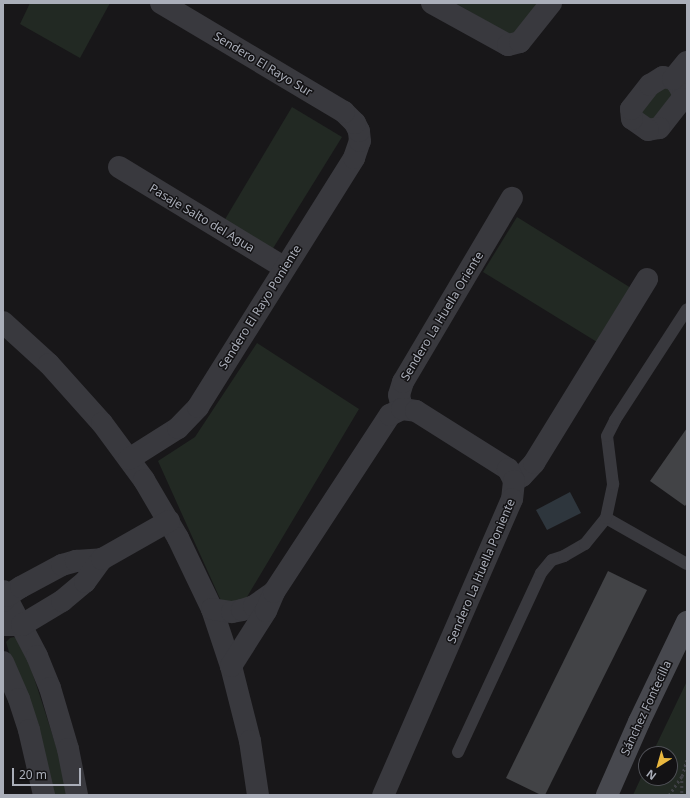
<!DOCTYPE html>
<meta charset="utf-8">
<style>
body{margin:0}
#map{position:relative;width:690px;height:798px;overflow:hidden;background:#181719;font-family:"Noto Sans",sans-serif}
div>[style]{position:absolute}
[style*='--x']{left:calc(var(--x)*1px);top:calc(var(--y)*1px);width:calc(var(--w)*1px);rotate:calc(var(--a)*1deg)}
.green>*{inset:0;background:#222923}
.water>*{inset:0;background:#2e363d}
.building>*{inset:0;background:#424346}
.path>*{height:2.5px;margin-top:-1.25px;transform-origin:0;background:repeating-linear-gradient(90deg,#3f4045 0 2px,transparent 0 5px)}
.lane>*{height:12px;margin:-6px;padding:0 6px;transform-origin:6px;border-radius:6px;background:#39393e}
.street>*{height:22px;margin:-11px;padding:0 11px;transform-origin:11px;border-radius:11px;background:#39393e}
.secondary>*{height:22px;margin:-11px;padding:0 11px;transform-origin:11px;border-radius:11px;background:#47484e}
span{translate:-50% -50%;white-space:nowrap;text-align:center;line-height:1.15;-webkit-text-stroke:3px #131214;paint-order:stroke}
.street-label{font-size:12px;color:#aaaeb9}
.frame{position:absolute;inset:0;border:4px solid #aaaeb9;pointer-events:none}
.north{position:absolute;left:638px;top:746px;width:40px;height:40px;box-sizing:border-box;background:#131214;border:1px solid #4f5056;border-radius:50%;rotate:217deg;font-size:11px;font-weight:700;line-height:16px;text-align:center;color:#aaaeb9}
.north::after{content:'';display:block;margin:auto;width:14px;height:18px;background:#eab83f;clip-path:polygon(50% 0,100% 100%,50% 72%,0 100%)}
.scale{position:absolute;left:12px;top:768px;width:69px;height:18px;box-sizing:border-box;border:2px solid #aaaeb9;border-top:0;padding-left:5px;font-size:12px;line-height:14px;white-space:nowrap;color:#aaaeb9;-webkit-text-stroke:3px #131214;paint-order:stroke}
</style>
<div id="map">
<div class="green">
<div style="clip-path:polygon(30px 3px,110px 3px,80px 58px,20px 24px)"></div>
<div style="clip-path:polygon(455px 3px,538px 3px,512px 36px)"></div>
<div style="clip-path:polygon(661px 84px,676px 88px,656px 125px,635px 109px)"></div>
<div style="clip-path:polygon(292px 107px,342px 137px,272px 250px,224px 221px)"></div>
<div style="clip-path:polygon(517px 217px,631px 288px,597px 342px,483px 272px)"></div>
<div style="clip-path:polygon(257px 343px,359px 409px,244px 602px,222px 603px,158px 461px,195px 437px)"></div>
<div style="clip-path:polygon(14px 637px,18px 639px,27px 657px,38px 690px,58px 752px,68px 795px,52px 795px,6px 642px,10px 638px)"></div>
<div style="clip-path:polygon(687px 681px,687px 795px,633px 795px,646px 767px,646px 778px,670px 778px,670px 754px,652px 754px)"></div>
</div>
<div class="water">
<div style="clip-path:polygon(570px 492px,581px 513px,547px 530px,536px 510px)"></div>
</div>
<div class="building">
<div style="clip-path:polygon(687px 428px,687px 503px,685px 506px,650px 481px)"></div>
<div style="clip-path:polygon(608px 571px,647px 590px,545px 795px,541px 795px,506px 778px)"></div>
</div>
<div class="path">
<div style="--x:682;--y:776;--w:19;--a:90"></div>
<div style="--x:669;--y:795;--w:23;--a:-56"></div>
<div style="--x:682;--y:776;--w:19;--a:-74"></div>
</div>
<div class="lane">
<div style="--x:606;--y:518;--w:93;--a:29.6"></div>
<div style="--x:458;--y:752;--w:197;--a:-65.1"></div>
<div style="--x:541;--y:573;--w:17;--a:-50"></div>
<div style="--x:552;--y:560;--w:13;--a:-18"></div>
<div style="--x:564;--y:556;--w:24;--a:-30"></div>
<div style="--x:585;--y:544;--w:33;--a:-51"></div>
<div style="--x:606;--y:518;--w:35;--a:-78"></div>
<div style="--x:613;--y:484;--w:48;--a:-97.1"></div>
<div style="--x:607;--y:436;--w:18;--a:-63"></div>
<div style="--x:615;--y:420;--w:132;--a:-57"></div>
</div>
<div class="street">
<div style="--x:432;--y:3;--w:87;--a:28.9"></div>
<div style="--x:508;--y:45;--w:12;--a:-14"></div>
<div style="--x:520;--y:42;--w:50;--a:-51.5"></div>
<div style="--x:663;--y:77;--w:10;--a:11"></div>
<div style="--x:673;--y:79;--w:7;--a:45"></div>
<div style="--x:678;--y:84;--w:11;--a:63"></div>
<div style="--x:683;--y:94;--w:5;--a:101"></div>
<div style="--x:682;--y:99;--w:37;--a:128"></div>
<div style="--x:659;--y:128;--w:11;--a:170"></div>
<div style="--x:648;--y:130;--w:19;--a:-145"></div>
<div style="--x:632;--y:119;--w:10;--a:-96"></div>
<div style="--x:631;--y:109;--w:31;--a:-52"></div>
<div style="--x:650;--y:85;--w:15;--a:-32"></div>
<div style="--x:673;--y:79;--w:22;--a:-51"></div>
<div style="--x:119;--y:167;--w:194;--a:31.3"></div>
<div style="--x:3;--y:322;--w:62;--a:42.4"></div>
<div style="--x:49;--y:364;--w:79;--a:48.1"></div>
<div style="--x:102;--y:423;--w:71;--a:53.6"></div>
<div style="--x:144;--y:480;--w:67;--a:59.6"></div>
<div style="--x:178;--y:538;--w:79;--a:64.4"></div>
<div style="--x:212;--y:609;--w:60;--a:71.6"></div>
<div style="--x:231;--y:666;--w:77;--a:75.8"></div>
<div style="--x:250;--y:741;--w:55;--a:81.6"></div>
<div style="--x:402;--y:409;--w:14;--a:-102"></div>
<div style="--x:399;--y:395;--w:14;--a:-73"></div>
<div style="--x:403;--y:382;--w:214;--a:-59.4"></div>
<div style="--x:129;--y:459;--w:58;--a:-32.3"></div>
<div style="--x:178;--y:428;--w:29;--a:-46"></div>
<div style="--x:198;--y:407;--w:294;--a:-57.9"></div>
<div style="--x:354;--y:158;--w:18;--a:-71"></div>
<div style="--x:360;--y:141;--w:10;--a:-96"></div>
<div style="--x:359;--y:131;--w:9;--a:-117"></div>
<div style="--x:355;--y:123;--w:16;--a:-135"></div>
<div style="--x:344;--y:112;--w:213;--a:-149.2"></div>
<div style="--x:514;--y:481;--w:9;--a:-32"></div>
<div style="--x:522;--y:476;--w:18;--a:-47"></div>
<div style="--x:534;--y:463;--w:216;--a:-58.4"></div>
<div style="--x:3;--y:591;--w:73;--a:62.4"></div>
<div style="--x:37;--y:656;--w:35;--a:68"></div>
<div style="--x:50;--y:688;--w:64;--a:73.6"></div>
<div style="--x:68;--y:749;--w:47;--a:78.9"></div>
<div style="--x:3;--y:601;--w:6;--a:-51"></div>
<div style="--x:7;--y:596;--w:17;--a:-33"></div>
<div style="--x:21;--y:587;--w:47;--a:-28.2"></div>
<div style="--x:62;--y:565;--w:15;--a:-16"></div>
<div style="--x:76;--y:561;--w:26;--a:-4"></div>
<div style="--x:212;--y:609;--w:20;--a:9"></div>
<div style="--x:232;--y:612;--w:10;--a:-11"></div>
<div style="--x:242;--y:610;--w:13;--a:-18"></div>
<div style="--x:254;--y:606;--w:24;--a:-35"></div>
<div style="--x:3;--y:625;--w:19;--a:0"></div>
<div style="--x:22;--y:625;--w:47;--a:-31"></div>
<div style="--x:62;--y:601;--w:30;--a:-40"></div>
<div style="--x:85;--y:582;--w:29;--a:-54"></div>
<div style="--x:102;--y:559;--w:77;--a:-29.6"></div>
<div style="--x:3;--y:662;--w:40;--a:66.6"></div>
<div style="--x:19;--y:699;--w:33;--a:72"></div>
<div style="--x:29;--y:730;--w:67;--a:77"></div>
<div style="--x:231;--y:666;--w:65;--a:-57.5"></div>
<div style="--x:266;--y:611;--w:21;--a:-67"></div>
<div style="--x:274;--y:592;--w:212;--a:-56.8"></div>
<div style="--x:390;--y:415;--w:13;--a:-27"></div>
<div style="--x:402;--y:409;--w:14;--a:8"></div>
<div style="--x:416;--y:411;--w:109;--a:32.2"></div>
<div style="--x:508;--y:469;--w:13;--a:63"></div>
<div style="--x:514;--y:481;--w:18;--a:96"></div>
<div style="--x:512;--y:499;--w:323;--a:113.5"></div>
</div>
<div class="secondary">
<div style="--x:607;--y:795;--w:80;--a:-66.3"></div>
<div style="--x:639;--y:722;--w:111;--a:-64.4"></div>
</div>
<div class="street-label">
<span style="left:263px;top:64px;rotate:31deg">Sendero El Rayo Sur</span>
<span style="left:202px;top:218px;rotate:31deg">Pasaje Salto del Agua</span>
<span style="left:260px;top:307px;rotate:-58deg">Sendero El Rayo Poniente</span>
<span style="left:442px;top:316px;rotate:-59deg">Sendero La Huella Oriente</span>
<span style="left:481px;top:571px;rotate:-67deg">Sendero La Huella Poniente</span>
<span style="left:646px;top:708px;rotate:-65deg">Sánchez Fontecilla</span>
</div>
<div class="frame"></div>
<div class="north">N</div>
<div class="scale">20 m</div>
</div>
